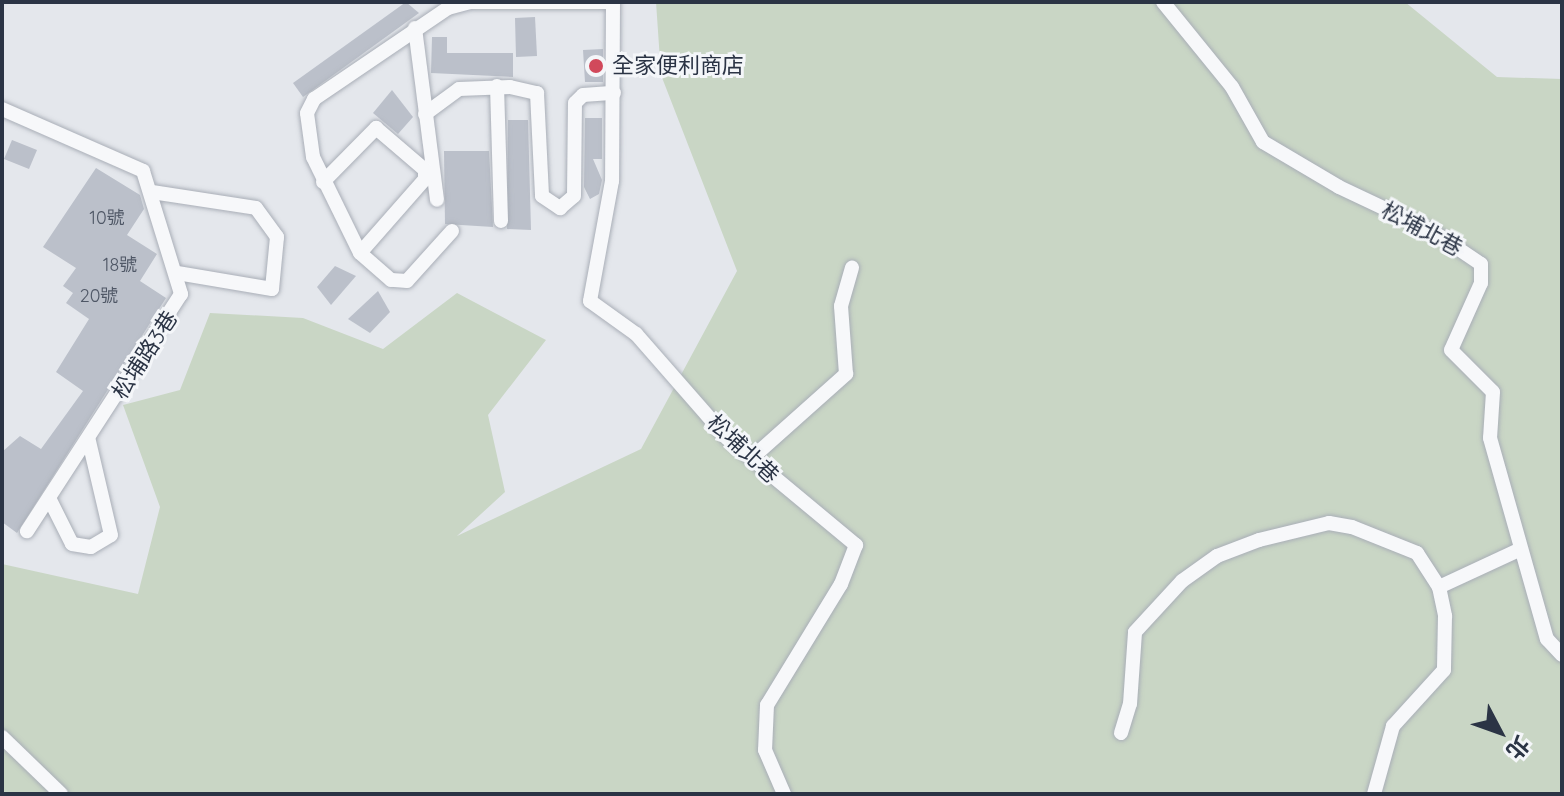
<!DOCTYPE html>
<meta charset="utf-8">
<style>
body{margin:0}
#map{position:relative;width:1564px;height:796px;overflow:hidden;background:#e4e7ec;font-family:Quicksand,"Noto Sans TC",sans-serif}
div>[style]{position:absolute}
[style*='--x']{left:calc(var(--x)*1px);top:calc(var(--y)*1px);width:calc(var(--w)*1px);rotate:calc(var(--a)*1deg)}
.green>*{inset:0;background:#c9d6c5}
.building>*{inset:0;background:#bbc0ca}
.roads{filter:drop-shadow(0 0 2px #a9aeb7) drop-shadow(0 0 2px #a9aeb7)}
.minor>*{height:14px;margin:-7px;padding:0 7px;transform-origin:7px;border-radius:7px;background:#f7f8fa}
.dots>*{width:22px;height:22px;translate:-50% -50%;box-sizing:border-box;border:4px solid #f4f6f9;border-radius:50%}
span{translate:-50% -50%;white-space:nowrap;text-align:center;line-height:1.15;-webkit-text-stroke:6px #f4f6f9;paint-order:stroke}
.number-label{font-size:18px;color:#4f5766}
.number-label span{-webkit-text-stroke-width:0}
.poi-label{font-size:22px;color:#2b3445}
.left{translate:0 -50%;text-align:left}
.street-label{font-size:22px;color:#2b3445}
.frame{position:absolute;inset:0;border:4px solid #2b3445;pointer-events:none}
.north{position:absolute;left:1460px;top:692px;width:80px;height:80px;-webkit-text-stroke:6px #f4f6f9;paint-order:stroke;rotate:131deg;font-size:22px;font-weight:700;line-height:32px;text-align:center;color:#2b3445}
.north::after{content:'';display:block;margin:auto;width:28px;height:36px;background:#2b3445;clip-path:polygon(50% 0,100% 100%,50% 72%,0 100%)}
</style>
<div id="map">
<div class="green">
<div style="clip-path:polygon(656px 2px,1405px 2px,1497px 77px,1562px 79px,1562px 794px,2px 794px,2px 564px,138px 594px,160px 507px,123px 405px,180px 390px,210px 313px,303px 318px,383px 349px,457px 293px,546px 340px,488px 415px,505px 492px,457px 536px,641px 449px,737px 271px,661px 75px)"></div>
</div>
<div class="building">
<div style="clip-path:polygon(406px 2px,419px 13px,303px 97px,293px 83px)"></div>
<div style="clip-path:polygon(535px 17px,537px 56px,516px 57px,515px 18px)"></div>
<div style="clip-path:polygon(432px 37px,447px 37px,447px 53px,513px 53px,513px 77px,431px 73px)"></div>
<div style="clip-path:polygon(603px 49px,603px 82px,585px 82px,583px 50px)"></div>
<div style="clip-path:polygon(392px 90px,413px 117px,398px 134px,373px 113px)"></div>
<div style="clip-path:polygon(585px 118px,602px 118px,602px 159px,593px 159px,602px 180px,599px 194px,590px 199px,584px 187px)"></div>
<div style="clip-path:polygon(508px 120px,528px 120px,531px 230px,507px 229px)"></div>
<div style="clip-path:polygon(12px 140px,37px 150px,29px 169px,4px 159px)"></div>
<div style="clip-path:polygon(444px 151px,489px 151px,493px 227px,445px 224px)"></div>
<div style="clip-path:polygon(96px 168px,140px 195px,144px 209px,127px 235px,157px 254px,140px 281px,166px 298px,17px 533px,2px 522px,2px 452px,20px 436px,41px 449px,83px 391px,56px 372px,89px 319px,66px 303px,73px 293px,63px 286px,76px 268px,43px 247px)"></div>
<div style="clip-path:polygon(335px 266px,356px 276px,331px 305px,317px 287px)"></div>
<div style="clip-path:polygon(378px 291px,390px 312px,370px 333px,348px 319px)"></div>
</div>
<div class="roads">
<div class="minor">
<div style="--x:1163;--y:2;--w:109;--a:50.9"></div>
<div style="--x:1232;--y:87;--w:63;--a:60.6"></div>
<div style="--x:1263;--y:142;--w:88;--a:30.6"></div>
<div style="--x:1339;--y:187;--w:103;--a:25.3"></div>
<div style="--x:1432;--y:231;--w:59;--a:34"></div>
<div style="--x:1481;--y:264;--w:19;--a:90"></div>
<div style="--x:1481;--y:283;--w:73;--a:114.1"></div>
<div style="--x:1451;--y:350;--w:59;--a:45"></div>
<div style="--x:1493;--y:392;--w:46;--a:93.7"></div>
<div style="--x:1490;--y:438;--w:209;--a:74.2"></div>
<div style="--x:1547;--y:639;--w:22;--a:47"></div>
<div style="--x:415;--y:28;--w:173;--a:82.7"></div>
<div style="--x:497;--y:86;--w:135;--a:88.3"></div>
<div style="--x:2;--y:109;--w:154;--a:23.7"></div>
<div style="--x:143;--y:171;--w:129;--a:72.8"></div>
<div style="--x:181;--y:294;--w:283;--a:123"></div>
<div style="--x:425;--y:114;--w:42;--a:-36.3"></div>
<div style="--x:459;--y:89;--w:51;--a:-2.2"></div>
<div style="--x:510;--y:87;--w:28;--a:13"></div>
<div style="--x:537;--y:93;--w:103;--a:87.2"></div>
<div style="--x:542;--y:196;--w:22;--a:34"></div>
<div style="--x:560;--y:208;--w:18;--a:-41"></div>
<div style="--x:574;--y:196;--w:93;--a:-89.4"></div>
<div style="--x:575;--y:103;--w:11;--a:-45"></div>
<div style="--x:583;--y:95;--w:31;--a:-4"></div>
<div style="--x:323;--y:182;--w:76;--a:-45.5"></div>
<div style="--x:376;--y:128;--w:65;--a:40.6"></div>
<div style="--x:425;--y:170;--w:9;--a:90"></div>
<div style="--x:425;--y:179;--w:98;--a:131.3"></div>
<div style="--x:152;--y:192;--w:105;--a:8.7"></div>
<div style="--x:256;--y:208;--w:36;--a:54"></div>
<div style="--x:277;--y:237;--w:52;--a:95.5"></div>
<div style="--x:272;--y:289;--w:96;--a:-170.4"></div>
<div style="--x:452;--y:231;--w:67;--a:132"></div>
<div style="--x:407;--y:281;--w:16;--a:-176"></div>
<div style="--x:391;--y:280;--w:41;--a:-138.9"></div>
<div style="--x:360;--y:253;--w:107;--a:-116.1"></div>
<div style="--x:313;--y:157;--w:44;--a:-97.8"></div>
<div style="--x:307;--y:113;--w:16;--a:-63"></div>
<div style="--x:314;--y:99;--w:162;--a:-34.2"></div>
<div style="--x:448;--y:8;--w:24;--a:-15"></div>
<div style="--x:471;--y:2;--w:142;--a:0"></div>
<div style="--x:613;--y:2;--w:179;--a:90.3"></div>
<div style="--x:612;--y:181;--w:122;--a:100.4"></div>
<div style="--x:590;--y:301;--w:57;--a:35.7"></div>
<div style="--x:636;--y:334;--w:138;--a:48.8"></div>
<div style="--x:727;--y:438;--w:168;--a:39.7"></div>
<div style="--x:856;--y:545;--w:42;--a:111"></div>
<div style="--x:841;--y:584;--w:142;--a:121.4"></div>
<div style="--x:767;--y:705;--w:45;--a:92.5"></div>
<div style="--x:765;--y:750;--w:48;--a:66.6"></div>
<div style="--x:753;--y:457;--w:125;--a:-41.7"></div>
<div style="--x:846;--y:374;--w:68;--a:-94.2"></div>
<div style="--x:841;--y:306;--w:40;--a:-74"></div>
<div style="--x:49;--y:498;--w:51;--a:63.4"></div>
<div style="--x:72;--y:544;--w:19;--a:9"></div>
<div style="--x:91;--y:547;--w:23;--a:-31"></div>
<div style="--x:111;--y:535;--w:97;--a:-103.2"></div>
<div style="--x:1439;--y:587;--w:90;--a:-24.9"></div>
<div style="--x:1121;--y:733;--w:30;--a:-73"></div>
<div style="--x:1130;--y:704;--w:72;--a:-86"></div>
<div style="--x:1135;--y:632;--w:69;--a:-47.3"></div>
<div style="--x:1182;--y:581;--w:43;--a:-35.5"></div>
<div style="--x:1217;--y:556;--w:45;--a:-20.9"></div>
<div style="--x:1259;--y:540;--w:72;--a:-13.7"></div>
<div style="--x:1329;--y:523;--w:23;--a:10"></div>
<div style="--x:1352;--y:527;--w:70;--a:21.8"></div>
<div style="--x:1417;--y:553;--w:40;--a:57.1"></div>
<div style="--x:1439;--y:587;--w:30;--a:78"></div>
<div style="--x:1445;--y:616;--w:54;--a:91.1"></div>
<div style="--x:1444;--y:670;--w:76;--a:132.3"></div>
<div style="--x:1393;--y:726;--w:71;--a:105.6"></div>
<div style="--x:2;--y:737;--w:82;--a:44"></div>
</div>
</div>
<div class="dots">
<div style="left:596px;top:66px;background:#d1495b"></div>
</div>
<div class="number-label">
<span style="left:107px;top:218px">10號</span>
<span style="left:120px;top:265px">18號</span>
<span style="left:99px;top:296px">20號</span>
</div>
<div class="poi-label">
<span class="left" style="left:612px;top:66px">全家便利商店</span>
</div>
<div class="street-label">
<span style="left:1422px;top:229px;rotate:28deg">松埔北巷</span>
<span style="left:145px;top:355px;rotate:-57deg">松埔路3巷</span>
<span style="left:743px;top:449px;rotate:43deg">松埔北巷</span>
</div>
<div class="frame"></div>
<div class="north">北</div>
</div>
